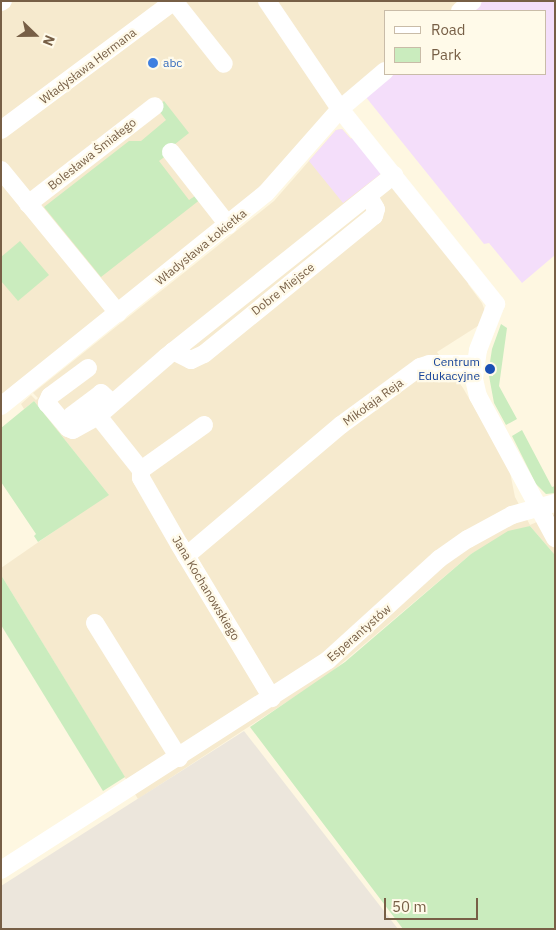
<!DOCTYPE html>
<meta charset="utf-8">
<style>
body{margin:0}
#map{position:relative;width:556px;height:930px;overflow:hidden;background:#fef7e1;font-family:"IBM Plex Sans",sans-serif}
div>[style]{position:absolute}
[style*='--x']{left:calc(var(--x)*1px);top:calc(var(--y)*1px);width:calc(var(--w)*1px);rotate:calc(var(--a)*1deg)}
.residential>*{inset:0;background:#f6eace}
.industrial>*{inset:0;background:#ece6dc}
.education>*{inset:0;background:#f4defa}
.green>*{inset:0;background:#caecbe}
.minor>*{height:18px;margin:-9px;padding:0 9px;transform-origin:9px;border-radius:9px;background:#fff}
.dots>*{width:14px;height:14px;translate:-50% -50%;box-sizing:border-box;border:2px solid #fffae9;border-radius:50%}
span{translate:-50% -50%;white-space:nowrap;text-align:center;line-height:1.15;-webkit-text-stroke:4.5px #fffae9;paint-order:stroke}
.shop-label{font-size:12px;color:#366cbe}
.left{translate:0 -50%;text-align:left}
.street-label{font-size:12px;color:#775f46}
.transit-label{font-size:12px;color:#164399}
.right{translate:-100% -50%;text-align:right}
.frame{position:absolute;inset:0;border:2px solid #775f46;pointer-events:none}
.legend{position:absolute;left:384px;top:10px;width:162px;height:65px;box-sizing:border-box;background:#fffae9;border:1px solid #c9bca8;margin:0;padding:6px 9px;list-style:none;font-size:15px;color:#775f46}
.legend li{display:flex;align-items:center;gap:10px;height:25px}
.legend b{width:25px;border:1px solid #c9bca8}
.north{position:absolute;left:10px;top:10px;width:50px;height:50px;-webkit-text-stroke:4px #fffae9;paint-order:stroke;rotate:112deg;font-size:14px;font-weight:700;line-height:20px;text-align:center;color:#775f46}
.north::after{content:'';display:block;margin:auto;width:18px;height:22px;background:#775f46;clip-path:polygon(50% 0,100% 100%,50% 72%,0 100%)}
.scale{position:absolute;left:384px;top:898px;width:94px;height:22px;box-sizing:border-box;border:2px solid #775f46;border-top:0;padding-left:6px;font-size:15px;line-height:18px;white-space:nowrap;color:#775f46;-webkit-text-stroke:4px #fffae9;paint-order:stroke}
</style>
<div id="map">
<div class="residential">
<div style="clip-path:polygon(1px 1px,461px 1px,451px 11px,385px 11px,385px 65px,275px 177px,1px 395px)"></div>
<div style="clip-path:polygon(342px 129px,351px 139px,354px 136px,470px 282px,468px 284px,482px 303px,485px 311px,481px 324px,437px 352px,463px 388px,509px 467px,515px 497px,530px 525px,555px 514px,555px 555px,530px 526px,471px 554px,328px 675px,138px 799px,1px 575px,1px 568px,108px 494px,34px 401px,24px 409px,21px 404px,31px 395px,36px 400px,38px 398px,33px 393px,274px 201px,336px 130px)"></div>
</div>
<div class="industrial">
<div style="clip-path:polygon(244px 731px,398px 929px,1px 929px,1px 886px)"></div>
</div>
<div class="education">
<div style="clip-path:polygon(483px 1px,555px 1px,555px 255px,522px 283px,489px 243px,484px 244px,365px 96px,393px 74px,545px 74px,545px 11px,471px 11px)"></div>
<div style="clip-path:polygon(342px 129px,351px 139px,354px 136px,383px 172px,343px 203px,309px 161px,336px 130px)"></div>
</div>
<div class="green">
<div style="clip-path:polygon(164px 101px,189px 133px,165px 152px,167px 155px,159px 161px,189px 200px,198px 194px,201px 199px,101px 277px,44px 207px,129px 141px,141px 141px,166px 120px,156px 107px)"></div>
<div style="clip-path:polygon(20px 241px,49px 275px,18px 301px,1px 281px,1px 257px)"></div>
<div style="clip-path:polygon(501px 324px,507px 328px,499px 386px,517px 419px,506px 425px,494px 403px,489px 376px,493px 376px,493px 363px,490px 362px,492px 349px)"></div>
<div style="clip-path:polygon(34px 401px,109px 495px,38px 542px,34px 536px,36px 534px,1px 482px,1px 428px)"></div>
<div style="clip-path:polygon(522px 430px,552px 487px,555px 486px,555px 493px,546px 494px,536px 484px,512px 436px)"></div>
<div style="clip-path:polygon(530px 526px,555px 555px,555px 929px,403px 929px,250px 727px,345px 662px,471px 554px,508px 531px)"></div>
<div style="clip-path:polygon(1px 575px,125px 777px,103px 791px,1px 625px)"></div>
</div>
<div class="minor">
<div style="--x:174;--y:1;--w:80;--a:51.6"></div>
<div style="--x:267;--y:1;--w:130;--a:55.9"></div>
<div style="--x:340;--y:109;--w:250;--a:51.3"></div>
<div style="--x:496;--y:304;--w:49;--a:111.4"></div>
<div style="--x:478;--y:350;--w:29;--a:98"></div>
<div style="--x:474;--y:379;--w:17;--a:77"></div>
<div style="--x:478;--y:396;--w:162;--a:61.5"></div>
<div style="--x:1;--y:2;--w:2;--a:-27"></div>
<div style="--x:460;--y:11;--w:16;--a:-38"></div>
<div style="--x:1;--y:130;--w:216;--a:-36.7"></div>
<div style="--x:171;--y:152;--w:93;--a:52"></div>
<div style="--x:1;--y:170;--w:185;--a:50.7"></div>
<div style="--x:28;--y:204;--w:160;--a:-37.7"></div>
<div style="--x:173;--y:351;--w:20;--a:27"></div>
<div style="--x:191;--y:360;--w:14;--a:-25"></div>
<div style="--x:204;--y:354;--w:219;--a:-39.1"></div>
<div style="--x:374;--y:216;--w:7;--a:-74"></div>
<div style="--x:376;--y:209;--w:14;--a:-120"></div>
<div style="--x:88;--y:368;--w:47;--a:143.6"></div>
<div style="--x:50;--y:396;--w:8;--a:113"></div>
<div style="--x:47;--y:403;--w:33;--a:50"></div>
<div style="--x:68;--y:428;--w:5;--a:22"></div>
<div style="--x:73;--y:430;--w:29;--a:-29"></div>
<div style="--x:1;--y:406;--w:340;--a:-38.8"></div>
<div style="--x:266;--y:193;--w:112;--a:-48.6"></div>
<div style="--x:340;--y:109;--w:59;--a:-40.2"></div>
<div style="--x:71;--y:416;--w:38;--a:-37"></div>
<div style="--x:101;--y:393;--w:13;--a:42"></div>
<div style="--x:204;--y:425;--w:77;--a:144.5"></div>
<div style="--x:141;--y:470;--w:69;--a:-128.5"></div>
<div style="--x:98;--y:416;--w:90;--a:-40.9"></div>
<div style="--x:166;--y:357;--w:292;--a:-38.6"></div>
<div style="--x:141;--y:470;--w:8;--a:90"></div>
<div style="--x:141;--y:478;--w:76;--a:60.1"></div>
<div style="--x:179;--y:544;--w:180;--a:58.9"></div>
<div style="--x:186;--y:556;--w:203;--a:-40.2"></div>
<div style="--x:341;--y:425;--w:98;--a:-36.3"></div>
<div style="--x:420;--y:367;--w:9;--a:-18"></div>
<div style="--x:429;--y:364;--w:45;--a:0"></div>
<div style="--x:95;--y:623;--w:159;--a:58.1"></div>
<div style="--x:1;--y:870;--w:389;--a:-32.7"></div>
<div style="--x:328;--y:660;--w:150;--a:-42.3"></div>
<div style="--x:439;--y:559;--w:35;--a:-35"></div>
<div style="--x:468;--y:539;--w:50;--a:-28.6"></div>
<div style="--x:512;--y:515;--w:45;--a:-15.6"></div>
</div>
<div class="dots">
<div style="left:153px;top:63px;background:#3f7fe0"></div>
<div style="left:490px;top:369px;background:#1a4fb4"></div>
</div>
<div class="shop-label">
<span class="left" style="left:163px;top:63px">abc</span>
</div>
<div class="street-label">
<span style="left:88px;top:66px;rotate:-37deg">Władysława Hermana</span>
<span style="left:92px;top:154px;rotate:-38deg">Bolesława Śmiałego</span>
<span style="left:201px;top:247px;rotate:-39deg">Władysława Łokietka</span>
<span style="left:283px;top:289px;rotate:-38deg">Dobre Miejsce</span>
<span style="left:373px;top:402px;rotate:-36deg">Mikołaja Reja</span>
<span style="left:206px;top:588px;rotate:59deg">Jana Kochanowskiego</span>
<span style="left:359px;top:633px;rotate:-41deg">Esperantystów</span>
</div>
<div class="transit-label">
<span class="right" style="left:480px;top:369px">Centrum<br>Edukacyjne</span>
</div>
<div class="frame"></div>
<ul class="legend">
<li><b style="height:6px;background:#fff"></b>Road</li>
<li><b style="height:14px;background:#caecbe"></b>Park</li>
</ul>
<div class="north">N</div>
<div class="scale">50 m</div>
</div>
